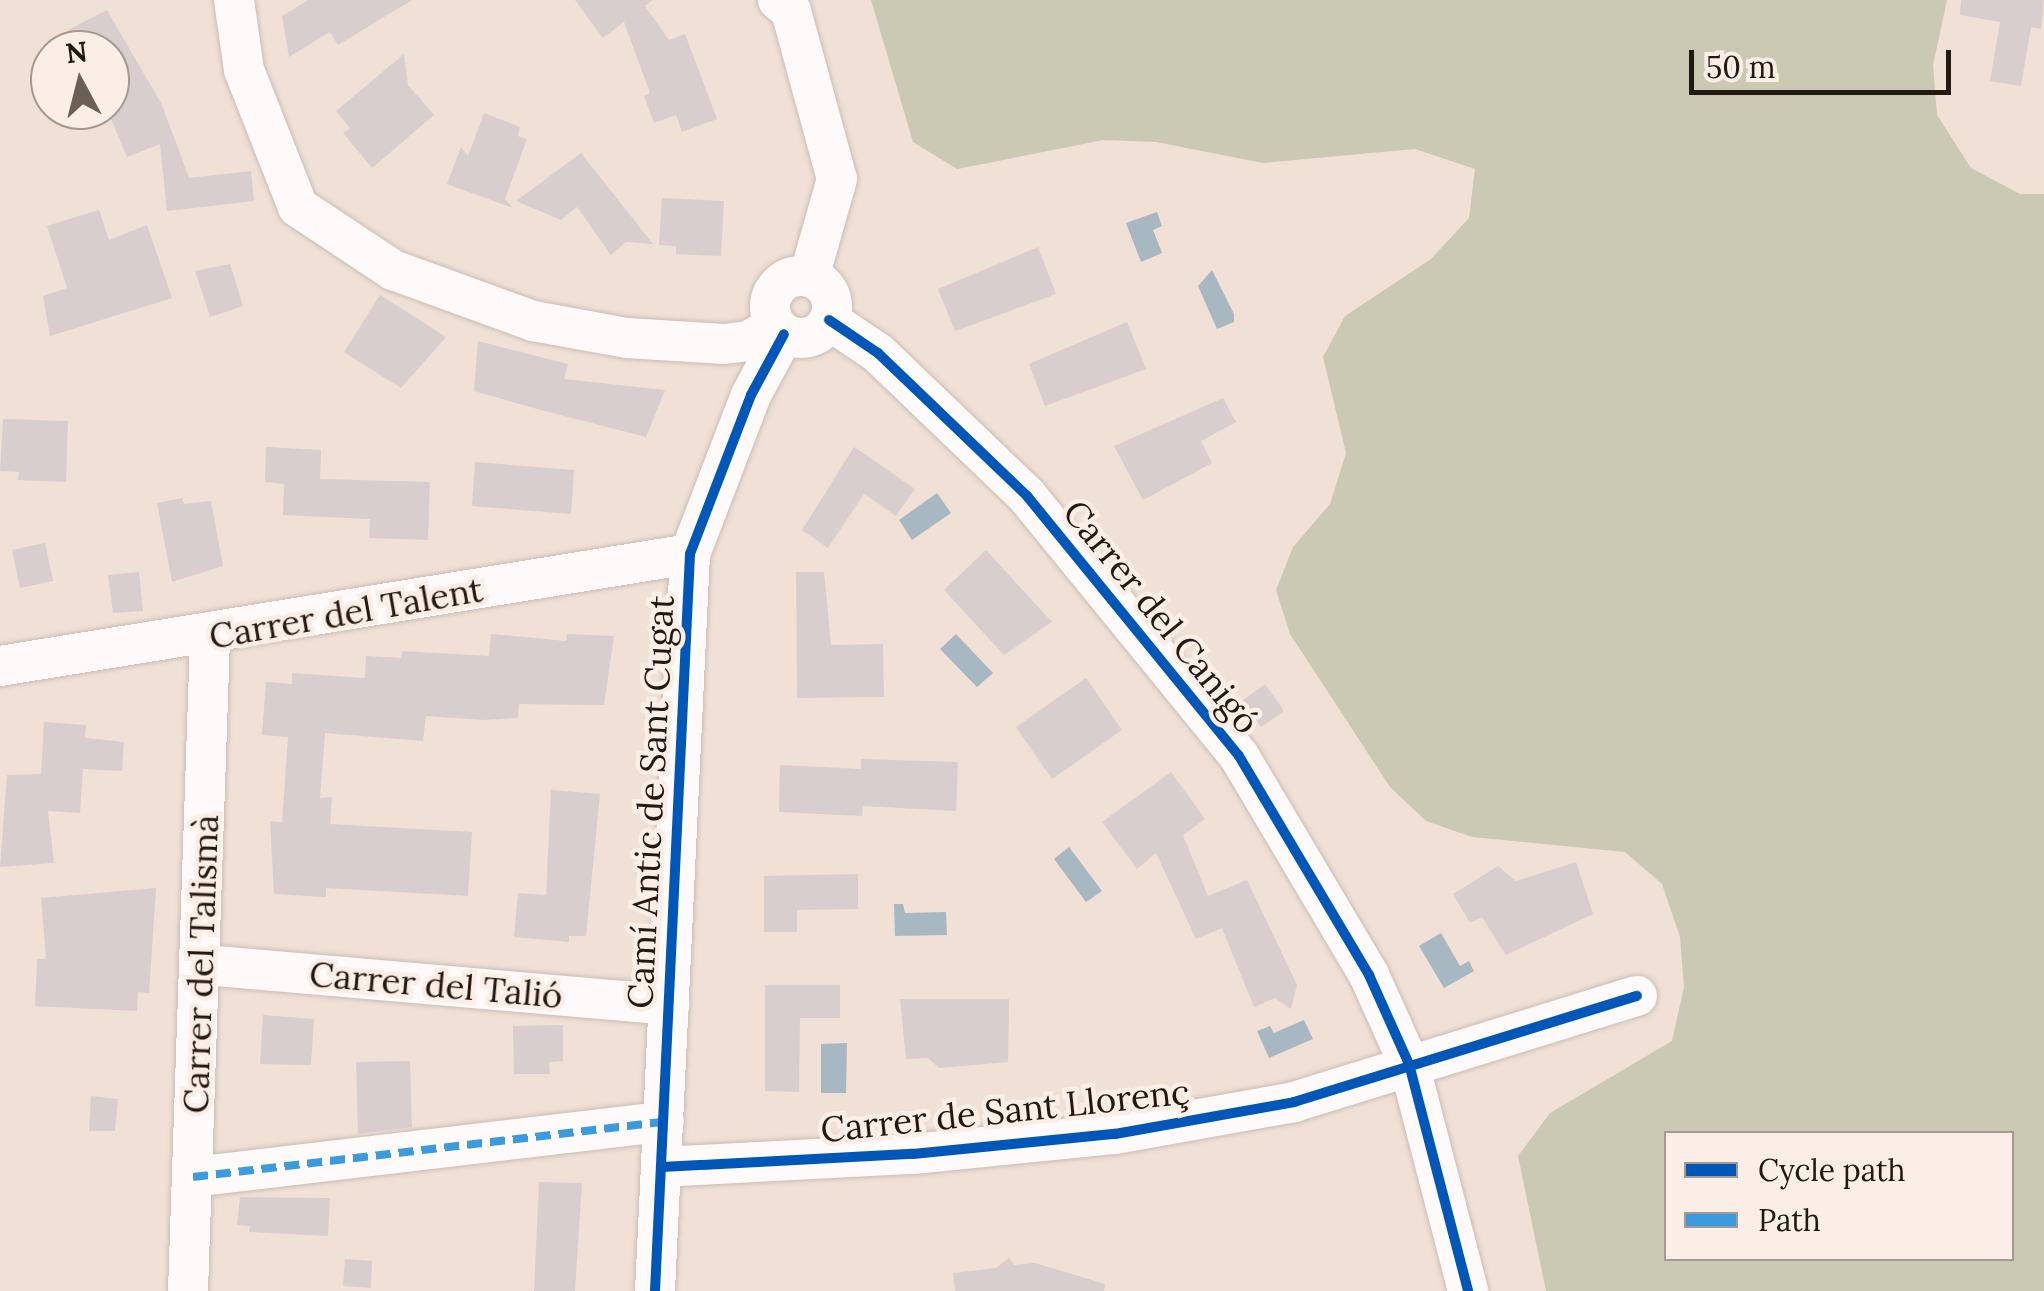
<!DOCTYPE html>
<meta charset="utf-8">
<style>
body{margin:0}
#map{position:relative;width:2044px;height:1291px;overflow:hidden;background:#f0e0d5;font-family:Lora,serif}
div>[style]{position:absolute}
[style*='--x']{left:calc(var(--x)*1px);top:calc(var(--y)*1px);width:calc(var(--w)*1px);rotate:calc(var(--a)*1deg)}
.green>*{inset:0;background:#cac9b4}
.water>*{inset:0;background:#a8b8c2}
.building>*{inset:0;background:#d9cece}
.roads{filter:drop-shadow(0 0 2px #cabdb5) drop-shadow(0 0 2px #cabdb5)}
.minor>*{height:40px;margin:-20px;padding:0 20px;transform-origin:20px;border-radius:20px;background:#fdfaf9}
.minor>.ring{margin:-20px;padding:0;box-sizing:content-box;background:none;border:40px solid #fdfaf9;border-radius:50%}
.quiet>*{height:8px;margin-top:-4px;transform-origin:0;background:repeating-linear-gradient(90deg,#3c9bde 0 15px,transparent 0 23px)}
.cycleway>*{height:10px;margin:-5px;padding:0 5px;transform-origin:5px;border-radius:5px;background:#0057b8}
span{translate:-50% -50%;white-space:nowrap;text-align:center;line-height:1.15;-webkit-text-stroke:9px #fbeee6;paint-order:stroke}
.street-label{font-size:35px;color:#241912}
.legend{position:absolute;left:1664px;top:1131px;width:350px;height:130px;box-sizing:border-box;background:#fbeee6;border:2px solid #a59991;margin:0;padding:12px 18px;list-style:none;font-size:30px;color:#241912}
.legend li{display:flex;align-items:center;gap:20px;height:50px}
.legend b{width:50px;border:2px solid #a59991}
.north{position:absolute;left:30px;top:30px;width:100px;height:100px;box-sizing:border-box;background:#fbeee6;border:2px solid #a59991;border-radius:50%;rotate:353deg;font-size:28px;font-weight:700;line-height:40px;text-align:center;color:#241912}
.north::after{content:'';display:block;margin:auto;width:35px;height:45px;background:#6b5f56;clip-path:polygon(50% 0,100% 100%,50% 72%,0 100%)}
.scale{position:absolute;left:1689px;top:50px;width:262px;height:45px;box-sizing:border-box;border:5px solid #241912;border-top:0;padding-left:12px;font-size:30px;line-height:35px;white-space:nowrap;color:#241912;-webkit-text-stroke:8px #fbeee6;paint-order:stroke}
</style>
<div id="map">
<div class="green">
<div style="clip-path:polygon(evenodd,871px 0,1947px 0,1933px 65px,1937px 115px,1971px 168px,2020px 194px,2044px 194px,2044px 1291px,1546px 1291px,1518px 1156px,1550px 1113px,1672px 1041px,1684px 987px,1680px 937px,1662px 884px,1625px 852px,1472px 837px,1426px 821px,1390px 787px,1290px 634px,1276px 590px,1293px 547px,1330px 504px,1346px 453px,1323px 357px,1345px 316px,1431px 259px,1469px 218px,1475px 169px,1415px 149px,1263px 163px,1156px 142px,1103px 140px,957px 169px,913px 142px,871px 0,1666px 1134px,2012px 1134px,2012px 1258px,1666px 1258px,1666px 1134px)"></div>
</div>
<div class="water">
<div style="clip-path:polygon(1157px 212px,1162px 226px,1153px 230px,1162px 253px,1141px 262px,1126px 223px)"></div>
<div style="clip-path:polygon(1212px 270px,1234px 314px,1234px 322px,1217px 329px,1198px 286px)"></div>
<div style="clip-path:polygon(937px 493px,951px 513px,912px 540px,899px 520px)"></div>
<div style="clip-path:polygon(956px 634px,993px 673px,977px 687px,940px 649px)"></div>
<div style="clip-path:polygon(1069px 847px,1102px 891px,1086px 902px,1054px 859px)"></div>
<div style="clip-path:polygon(894px 904px,903px 904px,905px 913px,946px 912px,947px 935px,895px 936px)"></div>
<div style="clip-path:polygon(1441px 933px,1460px 966px,1469px 961px,1474px 971px,1444px 988px,1419px 946px)"></div>
<div style="clip-path:polygon(1304px 1020px,1313px 1039px,1269px 1058px,1257px 1031px,1270px 1026px,1274px 1033px)"></div>
<div style="clip-path:polygon(847px 1043px,846px 1093px,821px 1093px,821px 1044px)"></div>
</div>
<div class="building">
<div style="clip-path:polygon(308px 0,412px 0,338px 45px,330px 32px,289px 57px,282px 16px)"></div>
<div style="clip-path:polygon(575px 0,653px 0,645px 6px,669px 40px,685px 34px,717px 119px,682px 132px,676px 115px,654px 123px,644px 96px,650px 93px,624px 22px,603px 38px)"></div>
<div style="clip-path:polygon(1961px 0,2044px 0,2041px 29px,2031px 27px,2021px 86px,1990px 81px,2000px 22px,1960px 15px)"></div>
<div style="clip-path:polygon(107px 10px,162px 105px,189px 178px,251px 171px,254px 201px,167px 211px,160px 144px,127px 157px,110px 116px,110px 50px,78px 50px,68px 30px)"></div>
<div style="clip-path:polygon(404px 54px,408px 85px,434px 115px,372px 168px,343px 133px,350px 128px,336px 111px)"></div>
<div style="clip-path:polygon(484px 113px,520px 127px,518px 136px,527px 139px,505px 199px,513px 208px,447px 184px,461px 147px,468px 156px)"></div>
<div style="clip-path:polygon(581px 153px,653px 244px,626px 242px,611px 255px,577px 207px,561px 220px,516px 201px)"></div>
<div style="clip-path:polygon(662px 198px,724px 201px,721px 256px,676px 254px,676px 246px,659px 245px)"></div>
<div style="clip-path:polygon(99px 210px,109px 240px,147px 225px,172px 298px,50px 336px,43px 296px,67px 288px,47px 226px)"></div>
<div style="clip-path:polygon(1038px 247px,1056px 294px,955px 331px,938px 289px)"></div>
<div style="clip-path:polygon(230px 264px,243px 306px,210px 317px,195px 271px)"></div>
<div style="clip-path:polygon(380px 295px,446px 337px,401px 388px,344px 352px)"></div>
<div style="clip-path:polygon(1127px 322px,1146px 369px,1045px 406px,1029px 364px)"></div>
<div style="clip-path:polygon(478px 341px,568px 364px,564px 379px,665px 390px,646px 437px,541px 410px,474px 391px)"></div>
<div style="clip-path:polygon(1223px 398px,1236px 422px,1201px 441px,1212px 463px,1143px 500px,1114px 446px)"></div>
<div style="clip-path:polygon(3px 419px,68px 421px,66px 482px,18px 480px,19px 472px,0 471px)"></div>
<div style="clip-path:polygon(266px 447px,321px 450px,320px 479px,430px 482px,428px 540px,369px 538px,370px 519px,283px 515px,284px 484px,265px 482px)"></div>
<div style="clip-path:polygon(854px 447px,915px 489px,896px 516px,864px 494px,828px 548px,802px 530px)"></div>
<div style="clip-path:polygon(475px 462px,574px 470px,571px 514px,472px 506px)"></div>
<div style="clip-path:polygon(182px 498px,184px 504px,211px 501px,223px 566px,172px 582px,157px 503px)"></div>
<div style="clip-path:polygon(45px 543px,53px 581px,20px 588px,12px 550px)"></div>
<div style="clip-path:polygon(986px 550px,1052px 622px,1004px 655px,944px 590px)"></div>
<div style="clip-path:polygon(139px 572px,143px 611px,113px 613px,108px 575px)"></div>
<div style="clip-path:polygon(796px 572px,824px 572px,831px 645px,883px 644px,884px 697px,797px 698px)"></div>
<div style="clip-path:polygon(491px 634px,566px 641px,567px 634px,614px 636px,604px 705px,519px 704px,518px 718px,484px 720px,426px 716px,423px 741px,325px 733px,320px 798px,332px 797px,330px 824px,472px 832px,468px 896px,326px 888px,326px 897px,274px 894px,270px 821px,282px 822px,288px 737px,262px 735px,266px 682px,292px 684px,292px 673px,365px 678px,366px 656px,401px 658px,402px 651px,489px 656px)"></div>
<div style="clip-path:polygon(1086px 678px,1122px 730px,1052px 779px,1016px 727px)"></div>
<div style="clip-path:polygon(1265px 684px,1284px 711px,1261px 727px,1242px 701px)"></div>
<div style="clip-path:polygon(44px 722px,86px 725px,85px 738px,124px 742px,122px 771px,83px 769px,80px 813px,48px 811px,54px 863px,0 867px,7px 775px,41px 774px)"></div>
<div style="clip-path:polygon(861px 759px,958px 762px,956px 811px,863px 806px,862px 816px,779px 812px,780px 765px,861px 769px)"></div>
<div style="clip-path:polygon(1171px 772px,1205px 819px,1183px 835px,1208px 896px,1247px 880px,1297px 985px,1291px 1009px,1275px 998px,1254px 1007px,1222px 928px,1196px 939px,1156px 853px,1137px 869px,1102px 822px)"></div>
<div style="clip-path:polygon(551px 790px,600px 794px,586px 936px,569px 936px,569px 942px,514px 937px,518px 893px,546px 895px)"></div>
<div style="clip-path:polygon(1576px 862px,1593px 914px,1506px 955px,1482px 917px,1470px 923px,1453px 894px,1498px 866px,1516px 881px)"></div>
<div style="clip-path:polygon(858px 874px,858px 909px,797px 910px,797px 932px,764px 932px,764px 876px)"></div>
<div style="clip-path:polygon(156px 888px,149px 993px,138px 992px,137px 1011px,35px 1006px,37px 959px,46px 959px,41px 898px)"></div>
<div style="clip-path:polygon(765px 985px,840px 985px,840px 1018px,800px 1018px,799px 1092px,765px 1091px)"></div>
<div style="clip-path:polygon(900px 999px,1009px 999px,1008px 1062px,939px 1068px,928px 1058px,906px 1059px)"></div>
<div style="clip-path:polygon(263px 1015px,314px 1019px,311px 1065px,260px 1064px)"></div>
<div style="clip-path:polygon(563px 1025px,563px 1061px,549px 1062px,550px 1074px,514px 1074px,513px 1026px)"></div>
<div style="clip-path:polygon(410px 1061px,412px 1127px,358px 1134px,356px 1062px)"></div>
<div style="clip-path:polygon(91px 1096px,118px 1099px,115px 1131px,89px 1131px)"></div>
<div style="clip-path:polygon(539px 1182px,582px 1183px,575px 1291px,534px 1291px)"></div>
<div style="clip-path:polygon(240px 1197px,330px 1198px,328px 1236px,249px 1232px,250px 1226px,237px 1225px)"></div>
<div style="clip-path:polygon(1009px 1258px,1014px 1265px,1035px 1263px,1105px 1284px,1104px 1291px,955px 1291px,953px 1273px,996px 1268px)"></div>
<div style="clip-path:polygon(345px 1259px,372px 1261px,371px 1288px,343px 1286px)"></div>
</div>
<div class="roads">
<div class="minor">
<div style="--x:234;--y:0;--w:71;--a:81.9"></div>
<div style="--x:244;--y:70;--w:147;--a:68.5"></div>
<div style="--x:298;--y:207;--w:114;--a:33.6"></div>
<div style="--x:393;--y:270;--w:149;--a:20"></div>
<div style="--x:533;--y:321;--w:96;--a:10.3"></div>
<div style="--x:627;--y:338;--w:97;--a:3.5"></div>
<div style="--x:724;--y:344;--w:24;--a:-7"></div>
<div style="--x:748;--y:341;--w:31;--a:-29"></div>
<div style="--x:778;--y:0;--w:17;--a:40"></div>
<div style="--x:791;--y:11;--w:174;--a:74.7"></div>
<div style="--x:837;--y:179;--w:102;--a:105.9"></div>
<div class="ring" style="left:770px;top:276px;width:22px;height:22px"></div>
<div style="--x:829;--y:320;--w:59;--a:34"></div>
<div style="--x:878;--y:353;--w:207;--a:43.8"></div>
<div style="--x:1027;--y:496;--w:335;--a:50.8"></div>
<div style="--x:1239;--y:756;--w:255;--a:59.3"></div>
<div style="--x:1369;--y:975;--w:98;--a:65.8"></div>
<div style="--x:1409;--y:1064;--w:235;--a:75.4"></div>
<div style="--x:0;--y:666;--w:699;--a:-9.22"></div>
<div style="--x:204;--y:965;--w:467;--a:4.9"></div>
<div style="--x:662;--y:1167;--w:251;--a:-3"></div>
<div style="--x:913;--y:1154;--w:203;--a:-5.7"></div>
<div style="--x:1115;--y:1134;--w:182;--a:-10.1"></div>
<div style="--x:1294;--y:1102;--w:359;--a:-17.2"></div>
<div style="--x:193;--y:1177;--w:474;--a:-6.7"></div>
<div style="--x:188;--y:1291;--w:654;--a:-88.07"></div>
<div style="--x:655;--y:1291;--w:738;--a:-87.28"></div>
<div style="--x:690;--y:554;--w:170;--a:-69"></div>
<div style="--x:751;--y:395;--w:69;--a:-61.6"></div>
</div>
</div>
<div class="quiet">
<div style="--x:193;--y:1177;--w:474;--a:-6.7"></div>
</div>
<div class="cycleway">
<div style="--x:829;--y:320;--w:59;--a:34"></div>
<div style="--x:878;--y:353;--w:207;--a:43.8"></div>
<div style="--x:1027;--y:496;--w:335;--a:50.8"></div>
<div style="--x:1239;--y:756;--w:255;--a:59.3"></div>
<div style="--x:1369;--y:975;--w:98;--a:65.8"></div>
<div style="--x:1409;--y:1064;--w:235;--a:75.4"></div>
<div style="--x:662;--y:1167;--w:251;--a:-3"></div>
<div style="--x:913;--y:1154;--w:203;--a:-5.7"></div>
<div style="--x:1115;--y:1134;--w:182;--a:-10.1"></div>
<div style="--x:1294;--y:1102;--w:359;--a:-17.2"></div>
<div style="--x:655;--y:1291;--w:738;--a:-87.28"></div>
<div style="--x:690;--y:554;--w:170;--a:-69"></div>
<div style="--x:751;--y:395;--w:69;--a:-61.6"></div>
</div>
<div class="street-label">
<span style="left:346px;top:613px;rotate:-10deg">Carrer del Talent</span>
<span style="left:1161px;top:617px;rotate:51deg">Carrer del Canigó</span>
<span style="left:651px;top:802px;rotate:-87deg">Camí Antic de Sant Cugat</span>
<span style="left:201px;top:964px;rotate:-88deg">Carrer del Talismà</span>
<span style="left:436px;top:985px;rotate:5deg">Carrer del Talió</span>
<span style="left:1005px;top:1111px;rotate:-6deg">Carrer de Sant Llorenç</span>
</div>
<ul class="legend">
<li><b style="height:12px;background:#0057b8"></b>Cycle path</li>
<li><b style="height:12px;background:#3c9bde"></b>Path</li>
</ul>
<div class="north">N</div>
<div class="scale">50 m</div>
</div>
